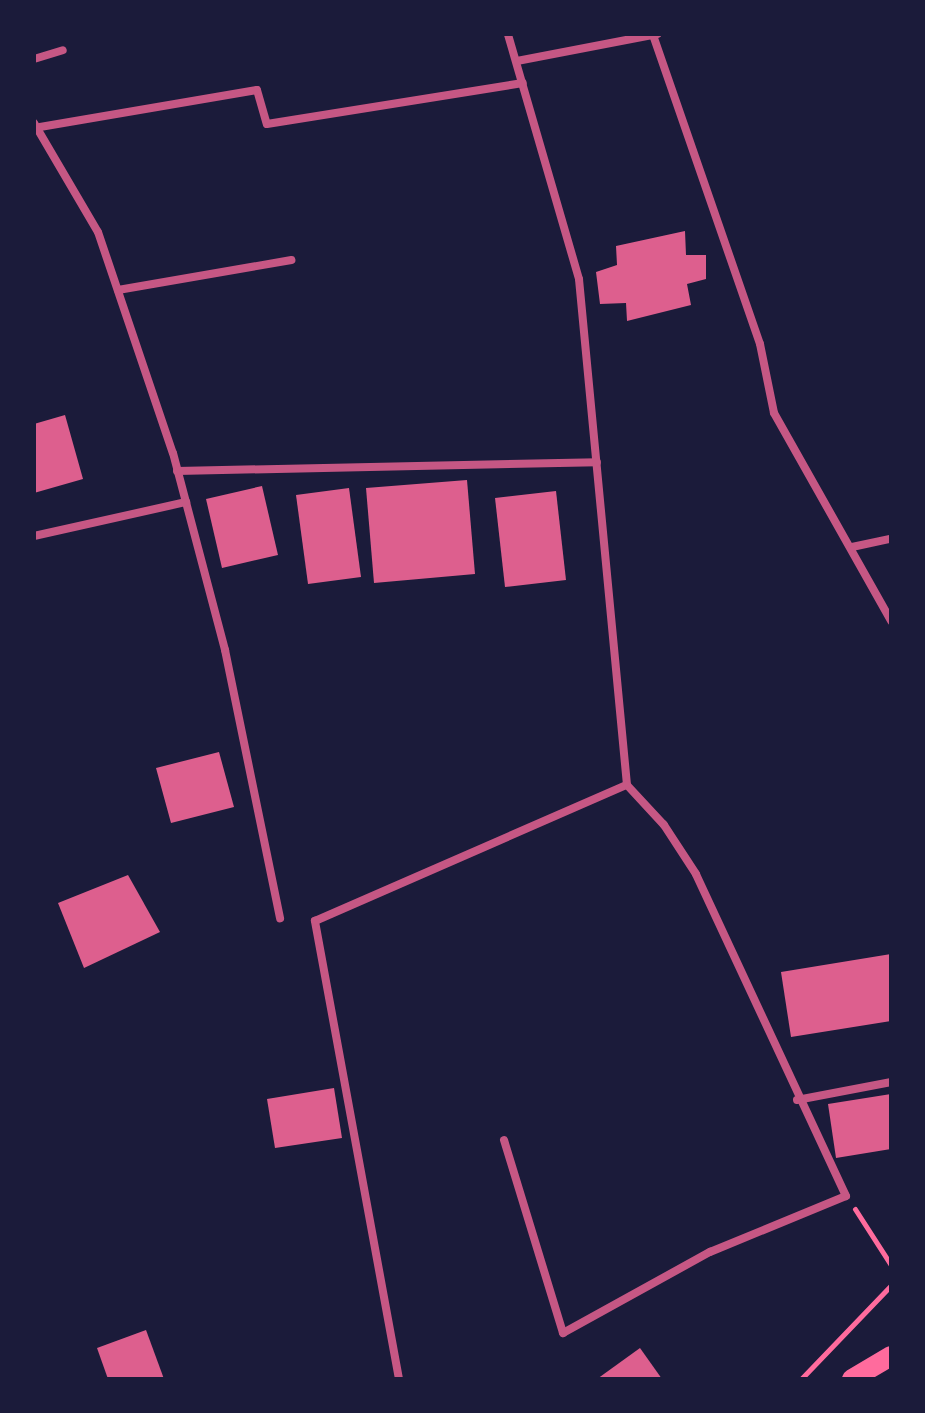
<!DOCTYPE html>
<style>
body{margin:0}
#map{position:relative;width:925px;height:1413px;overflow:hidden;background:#1b1b3a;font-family:"Playfair Display",serif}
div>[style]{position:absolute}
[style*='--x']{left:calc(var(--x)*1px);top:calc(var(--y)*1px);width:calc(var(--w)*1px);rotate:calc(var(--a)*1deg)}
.building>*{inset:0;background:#dd5f8e}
.path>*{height:5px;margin:-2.5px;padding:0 2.5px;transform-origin:2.5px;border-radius:2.5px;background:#ff6b9d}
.minor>*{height:8px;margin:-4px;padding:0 4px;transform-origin:4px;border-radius:4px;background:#c65784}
.trunk>*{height:20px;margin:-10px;padding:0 10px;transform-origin:10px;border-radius:10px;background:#ff6b9d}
span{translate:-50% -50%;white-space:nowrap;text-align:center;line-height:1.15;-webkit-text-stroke:8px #1b1b3a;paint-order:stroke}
.frame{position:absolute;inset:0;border:36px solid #1b1b3a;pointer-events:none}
</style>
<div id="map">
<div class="building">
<div style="clip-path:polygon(685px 231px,686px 255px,706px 255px,706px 279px,687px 284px,691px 305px,627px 321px,626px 303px,600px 304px,596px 272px,617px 265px,616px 246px)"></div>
<div style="clip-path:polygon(65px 415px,83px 479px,34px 493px,34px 424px)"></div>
<div style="clip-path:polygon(467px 480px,475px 574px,374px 583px,366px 488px)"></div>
<div style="clip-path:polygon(262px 486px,278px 555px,222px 568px,206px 499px)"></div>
<div style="clip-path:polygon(349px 488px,361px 577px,308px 584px,296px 495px)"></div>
<div style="clip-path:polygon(556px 491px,566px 580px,505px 587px,495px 498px)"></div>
<div style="clip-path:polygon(219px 752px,234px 807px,171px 823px,156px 768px)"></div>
<div style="clip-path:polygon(128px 875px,160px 932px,84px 968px,58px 903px)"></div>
<div style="clip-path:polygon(891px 954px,891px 1021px,791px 1037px,781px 972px)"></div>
<div style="clip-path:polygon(334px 1088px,342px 1138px,275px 1148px,267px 1099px)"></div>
<div style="clip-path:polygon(891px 1094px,891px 1149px,836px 1158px,828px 1104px)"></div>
<div style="clip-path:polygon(146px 1330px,164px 1379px,108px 1379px,97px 1348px)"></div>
<div style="clip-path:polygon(640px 1348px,662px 1379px,597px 1379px)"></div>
</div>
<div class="path">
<div style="--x:855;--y:1209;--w:67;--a:57.3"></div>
<div style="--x:801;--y:1379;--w:130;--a:-46.2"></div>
</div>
<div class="minor">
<div style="--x:653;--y:35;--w:327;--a:70.9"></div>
<div style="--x:760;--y:344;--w:70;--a:78.5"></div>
<div style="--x:774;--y:413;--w:239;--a:60.6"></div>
<div style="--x:34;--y:59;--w:30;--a:-17"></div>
<div style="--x:517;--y:61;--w:143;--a:-10.9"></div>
<div style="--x:34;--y:123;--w:126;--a:59.6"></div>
<div style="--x:98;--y:232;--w:233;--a:71.3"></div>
<div style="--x:173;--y:453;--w:204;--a:75.2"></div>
<div style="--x:225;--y:650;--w:274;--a:78.4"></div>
<div style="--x:40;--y:127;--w:220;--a:-9.7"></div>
<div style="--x:257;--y:90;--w:35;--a:74"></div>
<div style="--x:267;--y:124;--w:259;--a:-9.1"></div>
<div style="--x:118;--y:290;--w:176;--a:-9.8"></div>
<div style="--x:177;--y:471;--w:420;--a:-1.2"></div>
<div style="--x:34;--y:536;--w:156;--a:-12.6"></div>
<div style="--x:852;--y:547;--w:40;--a:-12"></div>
<div style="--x:797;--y:1100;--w:96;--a:-10.8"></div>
<div style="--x:504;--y:1140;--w:202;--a:73"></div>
<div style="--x:563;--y:1333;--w:168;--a:-28.9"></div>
<div style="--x:710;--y:1252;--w:147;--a:-22.4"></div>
<div style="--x:846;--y:1196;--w:355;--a:-115"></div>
<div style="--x:696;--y:874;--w:59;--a:-123.1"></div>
<div style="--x:664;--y:825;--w:54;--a:-132.8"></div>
<div style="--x:627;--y:785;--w:508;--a:-95.42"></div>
<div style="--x:579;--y:279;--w:255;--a:-106.2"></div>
<div style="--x:399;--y:1379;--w:466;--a:-100.4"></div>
<div style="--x:315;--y:921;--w:340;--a:-23.6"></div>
</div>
<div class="trunk">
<div style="--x:852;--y:1379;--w:45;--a:-30.5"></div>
</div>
<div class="frame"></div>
</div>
